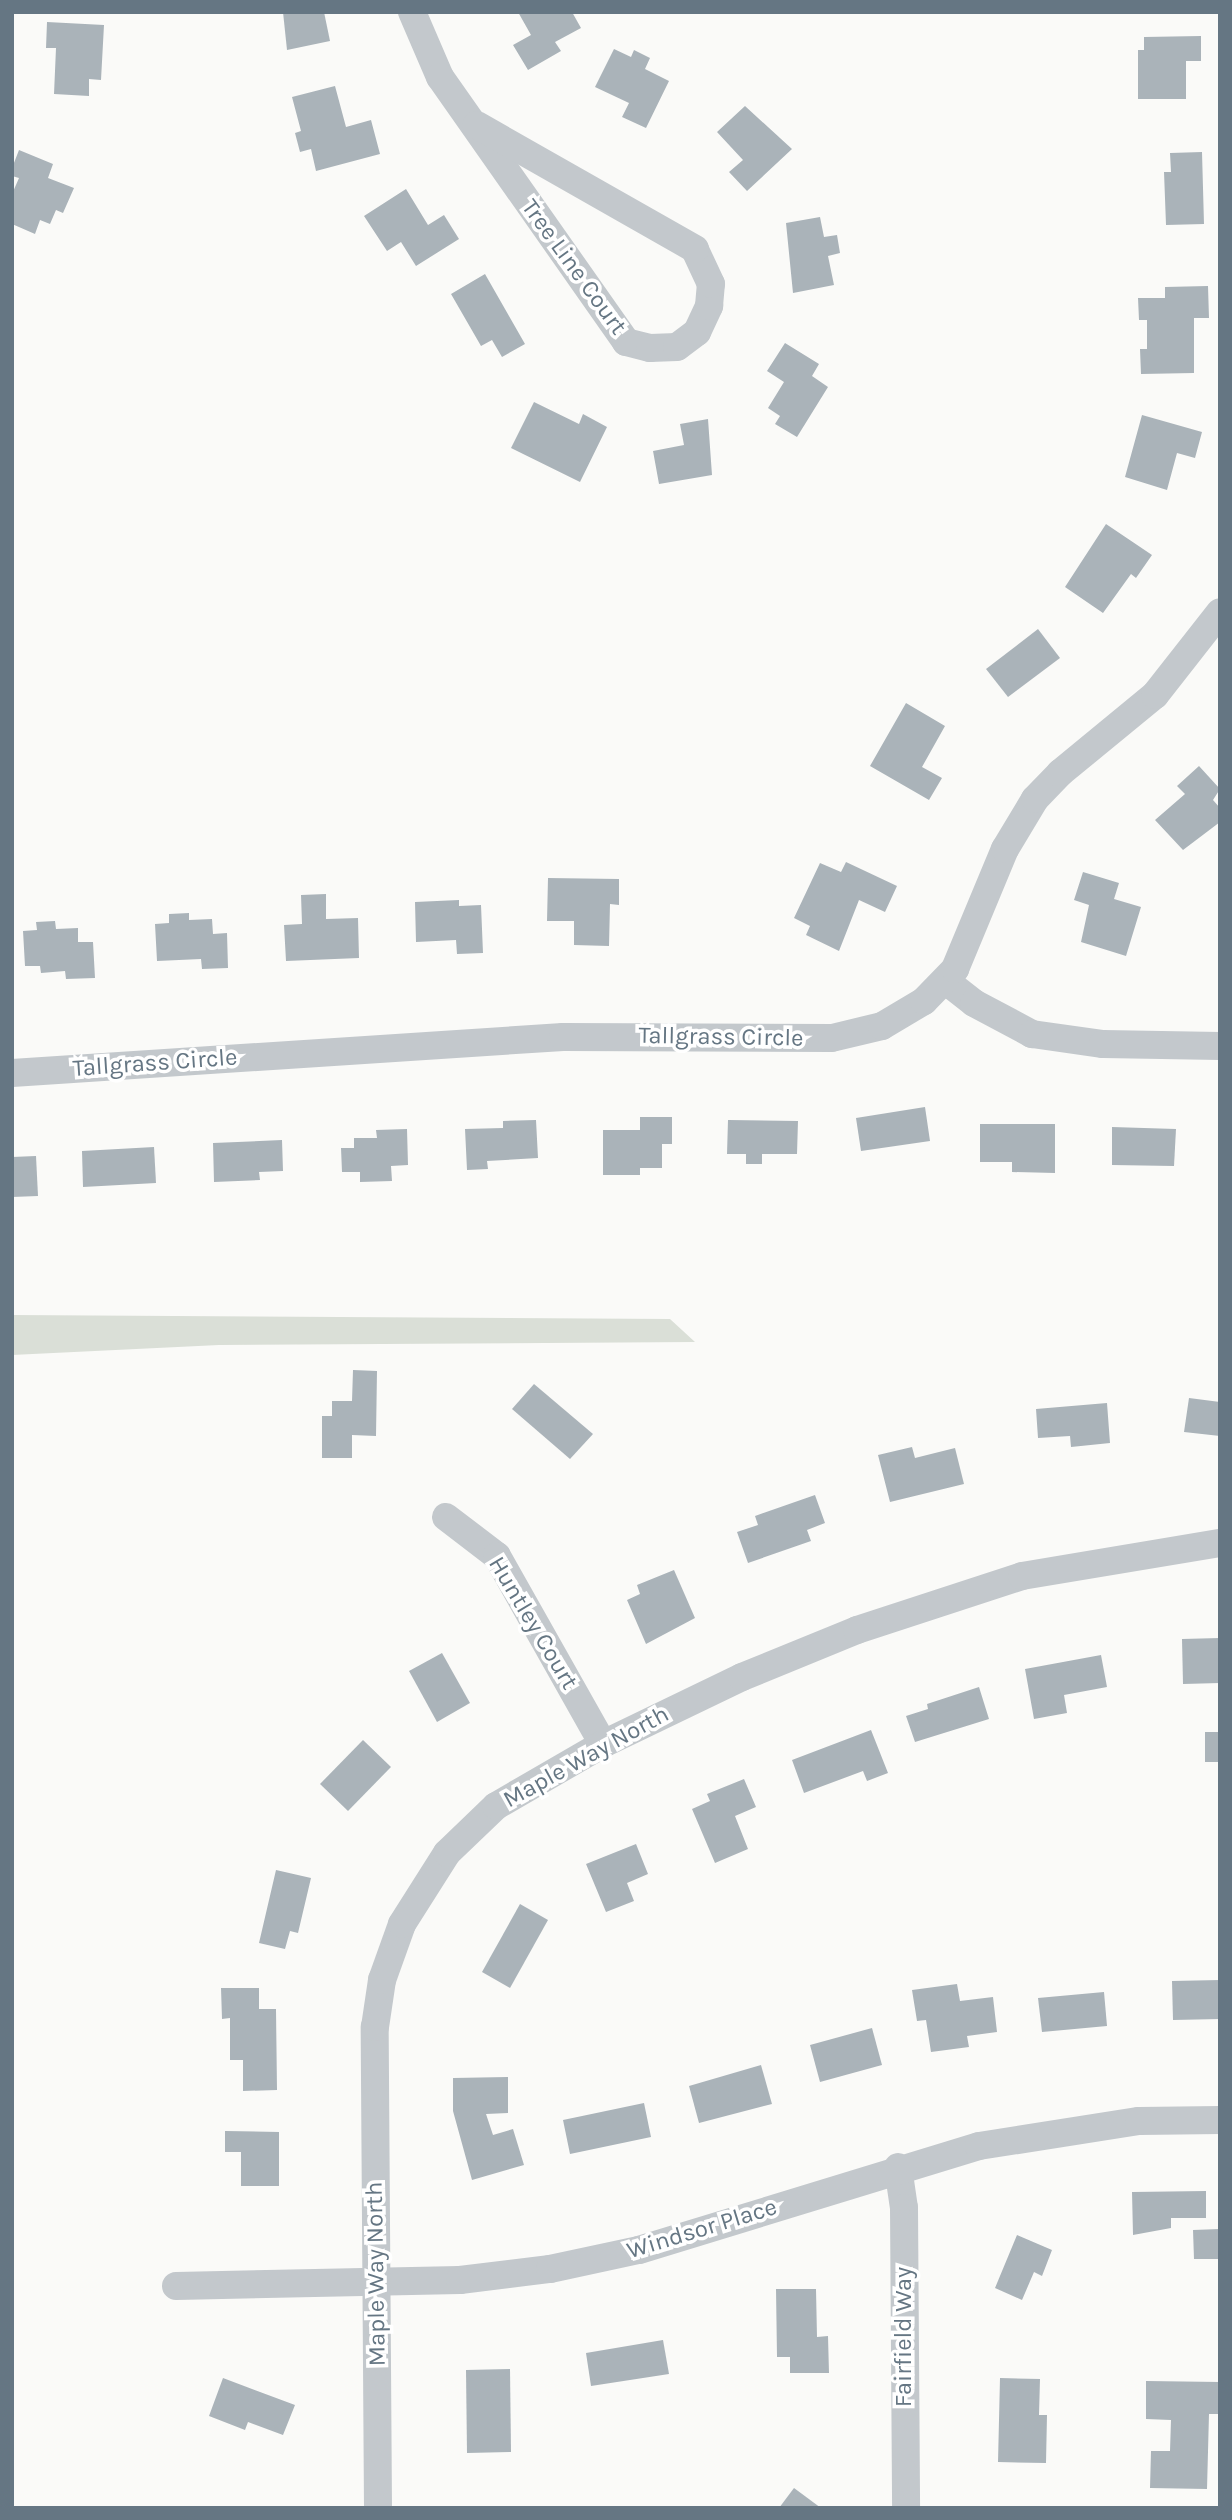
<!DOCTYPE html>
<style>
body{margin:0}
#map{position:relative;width:1232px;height:2520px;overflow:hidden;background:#fafaf8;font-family:Karla,sans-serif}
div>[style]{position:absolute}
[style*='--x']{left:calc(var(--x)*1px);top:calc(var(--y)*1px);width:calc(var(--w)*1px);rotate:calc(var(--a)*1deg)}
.green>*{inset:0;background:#dadfd7}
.building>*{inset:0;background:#aab3b9}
.minor>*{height:28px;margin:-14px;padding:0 14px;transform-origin:14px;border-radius:14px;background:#c3c8cc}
span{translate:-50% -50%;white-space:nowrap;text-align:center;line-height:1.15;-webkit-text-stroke:7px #fff;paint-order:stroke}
.street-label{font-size:24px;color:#657683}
.frame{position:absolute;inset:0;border:14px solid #657683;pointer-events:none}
</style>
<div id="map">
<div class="green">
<div style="clip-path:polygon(12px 1315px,670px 1319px,695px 1342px,219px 1345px,12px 1355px)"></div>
</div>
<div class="building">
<div style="clip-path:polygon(283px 12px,324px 12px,330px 41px,287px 50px)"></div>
<div style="clip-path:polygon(518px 12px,572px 12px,581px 28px,555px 42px,561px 51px,528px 70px,513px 45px,531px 35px)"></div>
<div style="clip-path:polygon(47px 22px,104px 25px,101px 80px,89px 79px,89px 96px,54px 94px,56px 48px,46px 48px)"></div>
<div style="clip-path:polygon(1201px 36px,1201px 61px,1186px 61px,1186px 99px,1138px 99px,1138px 50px,1144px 50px,1144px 37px)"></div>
<div style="clip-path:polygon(614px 49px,631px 57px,634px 50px,650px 58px,645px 69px,669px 81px,646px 128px,622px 117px,629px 103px,595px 87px)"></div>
<div style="clip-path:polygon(335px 86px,346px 127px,371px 120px,380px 154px,316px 171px,311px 149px,300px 152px,295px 133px,301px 131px,292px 97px)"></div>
<div style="clip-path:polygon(745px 106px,792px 149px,747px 191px,729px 172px,743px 160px,717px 132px)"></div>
<div style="clip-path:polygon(19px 150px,53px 164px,48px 178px,74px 188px,63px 213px,56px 210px,50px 224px,40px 220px,35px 234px,12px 224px,12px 194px,19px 178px,12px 176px,12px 168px)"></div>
<div style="clip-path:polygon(1202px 152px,1204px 224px,1166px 225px,1164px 172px,1171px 172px,1170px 153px)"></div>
<div style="clip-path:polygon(406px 189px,428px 225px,444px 215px,459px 239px,416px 266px,401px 242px,387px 251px,364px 216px)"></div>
<div style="clip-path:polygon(820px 217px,824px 237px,837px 235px,840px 253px,828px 256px,834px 285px,793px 293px,786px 223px)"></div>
<div style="clip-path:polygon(485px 274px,525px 344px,502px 357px,492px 340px,481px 346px,451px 294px)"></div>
<div style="clip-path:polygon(1208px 286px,1209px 318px,1194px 318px,1194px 373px,1141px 374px,1140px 349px,1147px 349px,1147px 320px,1139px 320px,1138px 298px,1165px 298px,1165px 287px)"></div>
<div style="clip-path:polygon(785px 343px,819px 364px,812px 376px,828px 387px,797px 437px,775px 424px,780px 416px,768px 408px,784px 382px,767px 371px)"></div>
<div style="clip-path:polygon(534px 402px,579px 424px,583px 414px,607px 427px,580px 482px,511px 448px)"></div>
<div style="clip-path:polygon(1142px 415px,1202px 432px,1195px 458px,1177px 453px,1167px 490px,1125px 477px)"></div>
<div style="clip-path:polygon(708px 419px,712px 475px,659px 484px,653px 451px,684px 445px,680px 424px)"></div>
<div style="clip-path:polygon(1106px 524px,1152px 555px,1136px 578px,1131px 574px,1103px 613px,1065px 587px)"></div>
<div style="clip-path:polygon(1038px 629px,1060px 658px,1008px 697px,986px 669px)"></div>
<div style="clip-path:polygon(906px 703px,945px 726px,922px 767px,942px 778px,929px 800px,870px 766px)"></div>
<div style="clip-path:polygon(1199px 766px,1220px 789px,1213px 800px,1220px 808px,1220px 822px,1183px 850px,1155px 820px,1185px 794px,1177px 786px)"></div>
<div style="clip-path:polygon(846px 862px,897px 886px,885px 912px,859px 900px,839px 951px,806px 935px,810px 926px,794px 918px,820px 863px,841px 872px)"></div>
<div style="clip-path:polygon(1083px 872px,1119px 883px,1114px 899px,1141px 907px,1126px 956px,1081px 942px,1089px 905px,1074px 900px)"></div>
<div style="clip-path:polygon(548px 878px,619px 879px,619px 905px,610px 904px,609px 946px,574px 945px,574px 921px,547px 921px)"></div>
<div style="clip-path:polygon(326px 894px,326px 919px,358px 918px,359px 958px,286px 961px,284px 925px,302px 924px,301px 895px)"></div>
<div style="clip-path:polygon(459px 900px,459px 906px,481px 905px,483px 953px,457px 954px,456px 940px,416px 942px,415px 902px)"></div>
<div style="clip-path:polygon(189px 913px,189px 920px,212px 919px,213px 934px,227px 933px,228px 968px,202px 969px,201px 959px,157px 961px,155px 924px,169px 923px,169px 914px)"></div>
<div style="clip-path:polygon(55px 921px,56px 929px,78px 928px,78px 942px,93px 942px,95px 978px,66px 979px,65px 971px,41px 973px,40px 966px,25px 966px,23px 931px,37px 930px,36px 922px)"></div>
<div style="clip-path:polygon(925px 1107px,930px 1141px,861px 1151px,856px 1118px)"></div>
<div style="clip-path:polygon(640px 1117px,672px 1117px,672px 1144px,662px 1144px,662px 1168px,640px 1168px,640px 1175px,603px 1175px,603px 1130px,640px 1130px)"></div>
<div style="clip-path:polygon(536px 1120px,538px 1158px,487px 1161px,488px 1169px,467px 1170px,465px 1129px,503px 1128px,503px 1121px)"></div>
<div style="clip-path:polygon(728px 1120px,798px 1121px,797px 1154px,762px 1154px,762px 1164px,746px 1164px,746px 1154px,727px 1154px)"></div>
<div style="clip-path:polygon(980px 1124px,1055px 1124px,1055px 1173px,1012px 1172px,1012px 1162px,980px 1162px)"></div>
<div style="clip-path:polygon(1112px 1127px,1176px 1129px,1174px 1166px,1112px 1165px)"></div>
<div style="clip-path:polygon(407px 1129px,408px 1165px,391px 1166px,392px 1181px,360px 1182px,360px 1172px,342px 1172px,341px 1148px,354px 1148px,354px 1138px,377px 1138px,376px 1130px)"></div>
<div style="clip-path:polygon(282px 1140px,283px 1171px,259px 1172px,260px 1180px,214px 1182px,213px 1143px)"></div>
<div style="clip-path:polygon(154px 1147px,156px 1183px,83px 1187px,82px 1151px)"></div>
<div style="clip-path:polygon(36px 1156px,38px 1196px,12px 1197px,12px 1157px)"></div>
<div style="clip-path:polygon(353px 1370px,377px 1371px,376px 1436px,352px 1435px,352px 1458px,322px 1458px,322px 1416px,332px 1416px,332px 1401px,352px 1401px)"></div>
<div style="clip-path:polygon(534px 1384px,593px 1434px,570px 1459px,512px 1409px)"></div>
<div style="clip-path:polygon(1189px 1398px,1220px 1402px,1220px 1436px,1184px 1432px)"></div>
<div style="clip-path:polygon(1107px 1403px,1110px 1443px,1071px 1447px,1070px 1436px,1038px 1438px,1036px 1409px)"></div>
<div style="clip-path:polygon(912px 1447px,915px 1458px,955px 1448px,964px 1484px,890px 1502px,878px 1455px)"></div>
<div style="clip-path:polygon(815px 1495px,825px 1523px,807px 1530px,811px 1541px,748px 1563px,737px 1532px,758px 1525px,755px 1516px)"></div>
<div style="clip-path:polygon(674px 1570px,695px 1618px,646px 1644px,627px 1600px,640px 1594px,637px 1585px)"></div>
<div style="clip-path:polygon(1220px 1638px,1220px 1683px,1183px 1684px,1182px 1639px)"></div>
<div style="clip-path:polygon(442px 1653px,470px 1703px,437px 1722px,409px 1671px)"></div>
<div style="clip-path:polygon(1101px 1655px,1107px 1687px,1064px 1695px,1067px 1713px,1034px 1719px,1025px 1669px)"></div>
<div style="clip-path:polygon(979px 1687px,989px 1719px,915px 1742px,906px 1716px,928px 1709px,927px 1704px)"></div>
<div style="clip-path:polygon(871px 1730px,888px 1773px,867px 1781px,863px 1771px,804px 1793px,792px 1760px)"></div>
<div style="clip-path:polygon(1205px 1732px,1220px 1732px,1220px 1762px,1205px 1762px)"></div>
<div style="clip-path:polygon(363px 1740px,391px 1767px,348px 1811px,320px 1784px)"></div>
<div style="clip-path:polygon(744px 1779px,756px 1807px,735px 1816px,748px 1849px,715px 1863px,692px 1809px,710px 1801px,707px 1794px)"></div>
<div style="clip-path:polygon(636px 1844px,648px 1874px,627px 1883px,634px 1901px,606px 1912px,586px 1864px)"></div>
<div style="clip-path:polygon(276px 1870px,311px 1878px,298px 1933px,290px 1931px,285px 1949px,259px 1943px)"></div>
<div style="clip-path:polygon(520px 1904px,548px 1920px,510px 1988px,482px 1972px)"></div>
<div style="clip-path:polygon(1220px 1980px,1220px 2019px,1173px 2020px,1172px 1981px)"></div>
<div style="clip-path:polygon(957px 1984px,960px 2001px,993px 1997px,997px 2032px,967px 2036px,969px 2047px,931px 2052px,926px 2020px,917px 2021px,912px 1990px)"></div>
<div style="clip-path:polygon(221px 1988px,259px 1988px,259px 2009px,276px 2009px,277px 2090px,243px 2091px,243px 2060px,230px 2060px,230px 2018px,222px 2019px)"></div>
<div style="clip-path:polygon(1104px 1992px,1107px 2026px,1042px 2032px,1038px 1998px)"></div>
<div style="clip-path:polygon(872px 2028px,882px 2065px,820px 2082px,810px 2045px)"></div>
<div style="clip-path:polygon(761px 2065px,772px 2104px,699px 2123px,689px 2086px)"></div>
<div style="clip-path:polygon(508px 2077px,508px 2113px,486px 2114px,493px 2135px,513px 2129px,524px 2165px,472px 2180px,453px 2111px,453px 2078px)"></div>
<div style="clip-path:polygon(644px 2103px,651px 2137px,570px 2154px,563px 2120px)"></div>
<div style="clip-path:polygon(225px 2131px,279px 2132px,279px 2186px,241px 2186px,241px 2152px,225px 2152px)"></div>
<div style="clip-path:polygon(1206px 2191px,1206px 2218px,1171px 2218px,1171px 2228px,1133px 2235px,1132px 2192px)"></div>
<div style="clip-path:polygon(1220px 2229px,1220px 2259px,1194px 2259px,1193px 2230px)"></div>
<div style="clip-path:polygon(1017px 2235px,1052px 2250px,1042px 2276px,1034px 2272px,1022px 2300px,995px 2288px)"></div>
<div style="clip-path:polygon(776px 2289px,816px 2289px,817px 2337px,828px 2336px,829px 2373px,790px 2373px,790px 2357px,777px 2357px)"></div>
<div style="clip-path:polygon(663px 2340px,669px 2374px,591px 2386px,586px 2353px)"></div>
<div style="clip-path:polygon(510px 2369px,511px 2452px,467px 2453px,466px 2370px)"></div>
<div style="clip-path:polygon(223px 2378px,295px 2405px,283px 2435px,248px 2422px,245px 2430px,209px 2416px)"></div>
<div style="clip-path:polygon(1000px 2378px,1040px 2379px,1039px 2415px,1047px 2415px,1046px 2463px,998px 2462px)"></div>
<div style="clip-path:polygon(1146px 2381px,1220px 2382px,1220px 2414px,1209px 2414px,1207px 2489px,1150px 2488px,1151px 2451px,1170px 2451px,1171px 2420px,1146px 2419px)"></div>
<div style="clip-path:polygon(794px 2488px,821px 2508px,779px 2508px)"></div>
</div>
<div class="minor">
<div style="--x:412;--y:12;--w:71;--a:66.7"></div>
<div style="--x:440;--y:77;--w:324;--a:54.9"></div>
<div style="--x:626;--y:342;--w:25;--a:14"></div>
<div style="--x:650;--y:348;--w:27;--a:-2"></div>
<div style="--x:677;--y:347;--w:25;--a:-37"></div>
<div style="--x:697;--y:332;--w:29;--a:-65"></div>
<div style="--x:709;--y:306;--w:22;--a:-85"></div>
<div style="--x:711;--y:284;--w:38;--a:-115"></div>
<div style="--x:695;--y:249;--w:251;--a:-150.4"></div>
<div style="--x:946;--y:981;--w:36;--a:38"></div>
<div style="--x:974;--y:1003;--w:66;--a:28.1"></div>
<div style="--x:1032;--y:1034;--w:72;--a:8"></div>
<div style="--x:1103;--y:1044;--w:117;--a:1"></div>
<div style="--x:12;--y:1073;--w:552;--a:-3.74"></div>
<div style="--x:563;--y:1037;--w:269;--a:0.2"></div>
<div style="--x:832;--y:1038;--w:51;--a:-13.5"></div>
<div style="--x:882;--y:1026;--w:49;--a:-30.8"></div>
<div style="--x:924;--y:1001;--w:45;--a:-45.9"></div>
<div style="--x:955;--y:969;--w:130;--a:-67.4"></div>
<div style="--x:1005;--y:849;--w:58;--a:-59"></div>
<div style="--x:1035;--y:799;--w:36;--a:-46"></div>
<div style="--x:1060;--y:773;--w:123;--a:-39.4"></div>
<div style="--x:1155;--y:695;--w:105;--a:-51.9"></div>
<div style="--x:446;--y:1517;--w:64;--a:37.4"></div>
<div style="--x:497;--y:1556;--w:216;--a:60.6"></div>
<div style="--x:898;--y:2167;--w:41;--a:81.7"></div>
<div style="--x:904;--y:2208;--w:300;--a:89.6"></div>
<div style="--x:176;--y:2286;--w:284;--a:-1.2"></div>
<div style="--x:460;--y:2280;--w:91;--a:-7"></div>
<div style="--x:550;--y:2269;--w:91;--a:-12.1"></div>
<div style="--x:639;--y:2250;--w:356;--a:-17"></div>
<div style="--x:979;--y:2146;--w:162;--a:-8.9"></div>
<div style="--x:1139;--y:2121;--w:81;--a:-0.7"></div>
<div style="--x:378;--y:2508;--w:481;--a:-90.4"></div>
<div style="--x:375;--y:2027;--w:48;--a:-81.5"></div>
<div style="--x:382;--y:1980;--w:59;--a:-70.3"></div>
<div style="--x:402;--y:1924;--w:84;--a:-57.6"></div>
<div style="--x:447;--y:1853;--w:68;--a:-43.8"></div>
<div style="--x:496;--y:1806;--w:124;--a:-30.1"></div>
<div style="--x:603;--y:1744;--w:154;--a:-25.7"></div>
<div style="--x:742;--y:1677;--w:124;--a:-22.2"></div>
<div style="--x:857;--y:1630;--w:174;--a:-18.1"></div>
<div style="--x:1022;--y:1576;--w:201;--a:-9.5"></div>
</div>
<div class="street-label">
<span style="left:574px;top:267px;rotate:54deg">Tree Line Court</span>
<span style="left:721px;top:1037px;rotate:1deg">Tallgrass Circle</span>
<span style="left:155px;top:1063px;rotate:-4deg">Tallgrass Circle</span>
<span style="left:533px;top:1623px;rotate:59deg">Huntley Court</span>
<span style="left:586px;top:1757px;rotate:-29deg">Maple Way North</span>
<span style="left:702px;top:2229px;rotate:-17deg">Windsor Place</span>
<span style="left:376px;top:2274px;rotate:-91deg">Maple Way North</span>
<span style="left:904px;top:2337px;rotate:-90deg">Fairfield Way</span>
</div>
<div class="frame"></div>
</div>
